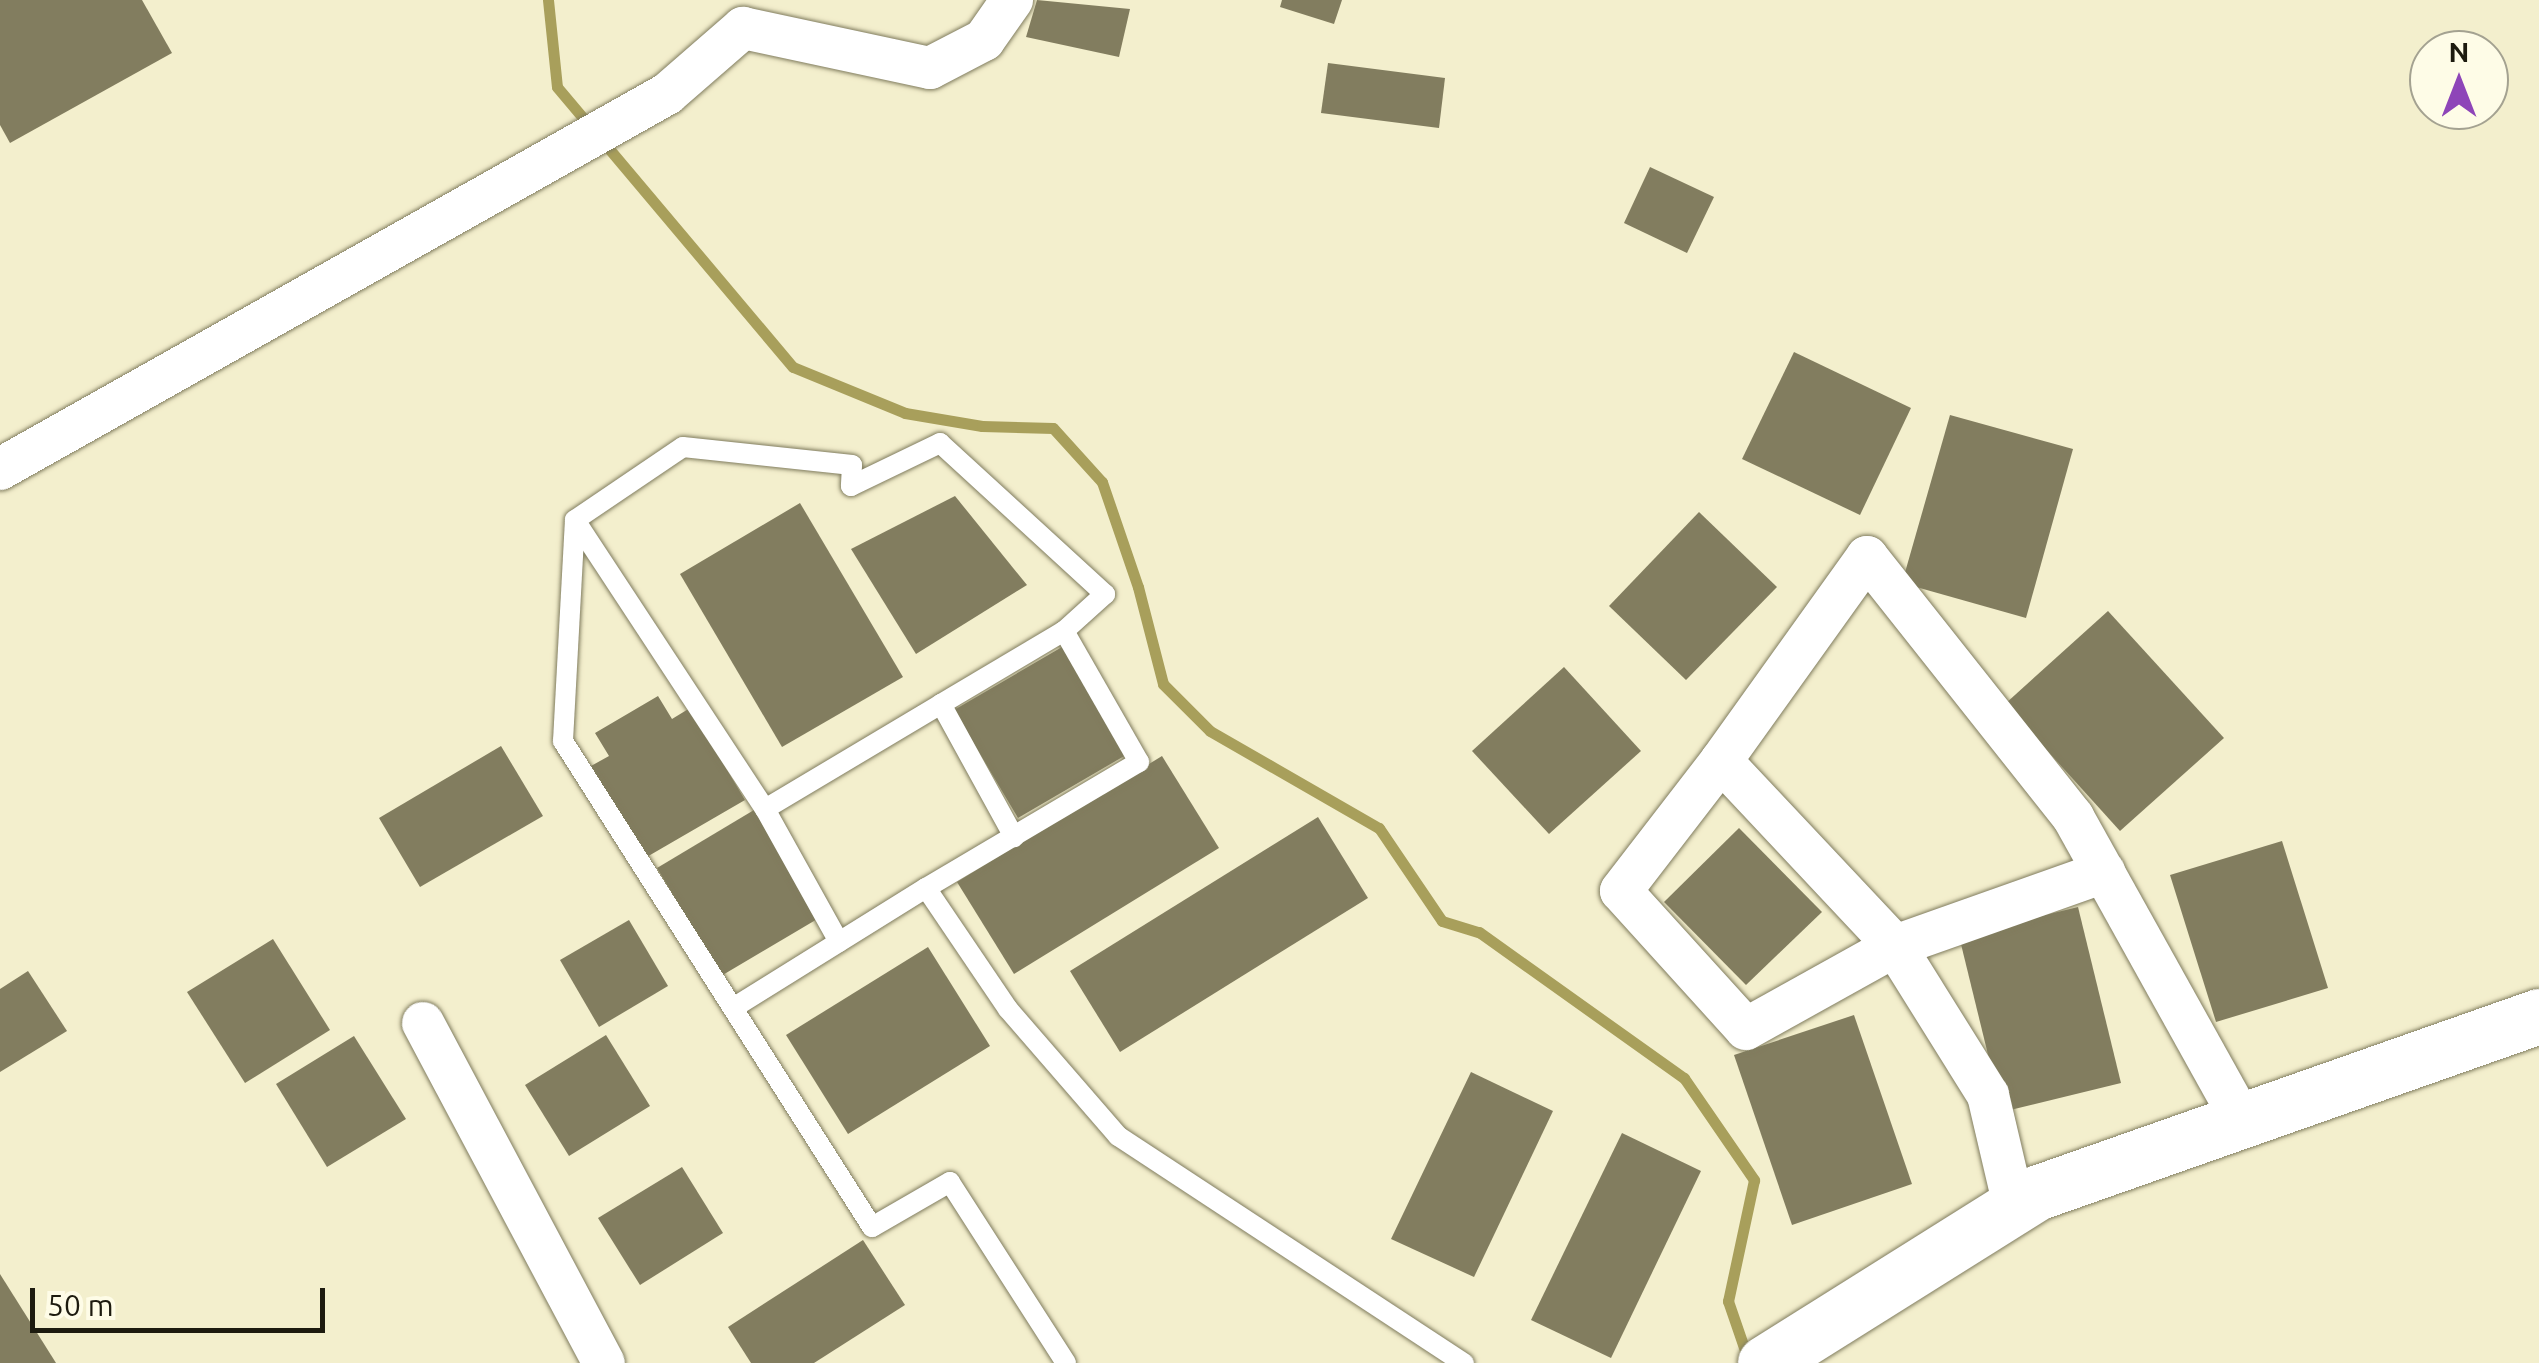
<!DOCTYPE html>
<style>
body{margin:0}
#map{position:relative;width:2539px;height:1363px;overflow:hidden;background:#f3efcd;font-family:Ubuntu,sans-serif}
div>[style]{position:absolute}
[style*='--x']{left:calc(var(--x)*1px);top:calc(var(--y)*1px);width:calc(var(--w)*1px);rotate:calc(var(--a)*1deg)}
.stream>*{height:11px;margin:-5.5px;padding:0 5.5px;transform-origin:5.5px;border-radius:5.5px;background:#a89f5b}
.building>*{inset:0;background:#827d5f}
.roads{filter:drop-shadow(0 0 2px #807c5e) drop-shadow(0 0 2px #807c5e)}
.lane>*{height:20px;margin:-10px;padding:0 10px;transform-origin:10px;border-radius:10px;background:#fff}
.street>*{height:42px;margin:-21px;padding:0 21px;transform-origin:21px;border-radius:21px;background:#fff}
.secondary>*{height:55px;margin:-27.5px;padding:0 27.5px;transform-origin:27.5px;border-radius:27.5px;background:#fff}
span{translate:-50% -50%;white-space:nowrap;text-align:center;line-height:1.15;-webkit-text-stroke:8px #fefce7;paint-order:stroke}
.north{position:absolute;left:2409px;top:30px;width:100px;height:100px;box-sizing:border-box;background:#fefce7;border:2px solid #a4a291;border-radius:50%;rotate:0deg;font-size:28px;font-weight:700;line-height:40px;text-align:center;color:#1d1b0f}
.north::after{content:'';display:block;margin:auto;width:35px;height:45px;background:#8e45b8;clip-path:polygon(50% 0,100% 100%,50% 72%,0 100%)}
.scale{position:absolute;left:30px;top:1288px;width:295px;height:45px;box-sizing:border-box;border:5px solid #1d1b0f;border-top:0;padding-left:12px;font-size:30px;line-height:35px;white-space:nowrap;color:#1d1b0f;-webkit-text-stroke:8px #fefce7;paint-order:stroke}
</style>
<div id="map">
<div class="stream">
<div style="--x:548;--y:0;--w:87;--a:84.1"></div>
<div style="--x:557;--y:87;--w:366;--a:49.9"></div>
<div style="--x:793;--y:367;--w:121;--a:22.3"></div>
<div style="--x:905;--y:413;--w:78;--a:9.6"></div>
<div style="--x:982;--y:426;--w:71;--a:1.6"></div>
<div style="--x:1053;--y:428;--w:73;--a:47.8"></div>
<div style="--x:1102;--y:482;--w:111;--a:71.1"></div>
<div style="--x:1138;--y:587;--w:100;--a:75.5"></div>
<div style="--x:1163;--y:684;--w:66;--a:45"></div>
<div style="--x:1210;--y:731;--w:195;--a:29.9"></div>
<div style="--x:1379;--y:828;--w:112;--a:55.9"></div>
<div style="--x:1442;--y:921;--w:39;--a:17"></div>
<div style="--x:1479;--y:932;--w:252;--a:35.5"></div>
<div style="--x:1684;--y:1078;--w:124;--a:55.5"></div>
<div style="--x:1754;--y:1180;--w:124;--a:102.1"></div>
<div style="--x:1728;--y:1301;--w:61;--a:71"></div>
</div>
<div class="building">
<div style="clip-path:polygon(0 0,142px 0,172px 53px,10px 143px,0 125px)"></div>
<div style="clip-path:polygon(1037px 0,1130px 9px,1119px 57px,1026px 37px)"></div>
<div style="clip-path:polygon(1282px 0,1342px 0,1334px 24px,1280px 7px)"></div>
<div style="clip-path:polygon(1328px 63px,1445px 78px,1439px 128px,1321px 113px)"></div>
<div style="clip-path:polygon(1650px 167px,1714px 197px,1687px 253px,1624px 223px)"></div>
<div style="clip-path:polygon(1794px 352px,1911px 408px,1860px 515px,1742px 459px)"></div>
<div style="clip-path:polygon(1950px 415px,2073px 449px,2026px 618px,1902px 583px)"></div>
<div style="clip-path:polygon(955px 496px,1027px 585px,916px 654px,851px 549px)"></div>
<div style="clip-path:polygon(800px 503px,903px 677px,782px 747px,680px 574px)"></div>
<div style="clip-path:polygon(1699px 512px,1777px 587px,1686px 680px,1609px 606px)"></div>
<div style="clip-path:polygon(2108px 611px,2224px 738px,2120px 831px,2005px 704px)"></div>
<div style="clip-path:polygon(1062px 647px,1126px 755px,1018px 818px,954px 710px)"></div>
<div style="clip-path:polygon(1564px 667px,1641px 751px,1549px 834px,1472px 751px)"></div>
<div style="clip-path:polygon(658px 696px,672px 719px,690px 708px,745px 800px,645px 858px,591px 766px,609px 756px,595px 733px)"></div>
<div style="clip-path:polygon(501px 746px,543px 816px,420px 887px,379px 818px)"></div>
<div style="clip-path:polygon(1162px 756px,1219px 848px,1014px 974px,957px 882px)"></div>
<div style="clip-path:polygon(754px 810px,819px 918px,721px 976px,657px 868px)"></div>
<div style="clip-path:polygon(1318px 817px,1368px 898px,1120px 1052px,1070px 971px)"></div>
<div style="clip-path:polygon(1739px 828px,1822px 912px,1746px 985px,1664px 902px)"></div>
<div style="clip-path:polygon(2282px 841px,2328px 988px,2216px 1022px,2170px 875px)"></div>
<div style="clip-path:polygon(2078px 907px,2121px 1083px,2002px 1112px,1959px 936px)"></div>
<div style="clip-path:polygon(629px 920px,668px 986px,599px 1027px,560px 960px)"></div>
<div style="clip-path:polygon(273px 939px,330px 1030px,245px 1083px,187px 992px)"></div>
<div style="clip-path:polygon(928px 947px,990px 1046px,848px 1134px,786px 1035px)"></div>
<div style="clip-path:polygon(28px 971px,67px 1031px,0 1072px,0 989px)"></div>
<div style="clip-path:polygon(1854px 1015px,1912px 1184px,1792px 1225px,1734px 1055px)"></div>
<div style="clip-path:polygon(606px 1035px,650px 1106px,569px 1156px,525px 1085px)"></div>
<div style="clip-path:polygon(354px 1036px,406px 1119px,327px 1167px,276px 1084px)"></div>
<div style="clip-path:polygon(1471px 1072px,1553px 1111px,1474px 1277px,1391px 1239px)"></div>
<div style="clip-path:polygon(1622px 1133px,1701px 1171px,1611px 1358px,1531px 1320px)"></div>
<div style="clip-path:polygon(682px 1167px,723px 1233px,640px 1285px,598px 1218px)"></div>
<div style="clip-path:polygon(863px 1240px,905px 1305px,814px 1363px,751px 1363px,728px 1327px)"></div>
<div style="clip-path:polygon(0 1274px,56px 1363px,0 1363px)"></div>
</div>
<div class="roads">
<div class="lane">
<div style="--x:575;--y:520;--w:346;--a:56.7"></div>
<div style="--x:941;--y:704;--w:143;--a:-30.7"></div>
<div style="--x:839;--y:942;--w:152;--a:-119.1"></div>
<div style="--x:765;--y:809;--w:205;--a:-30.8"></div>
<div style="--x:941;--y:704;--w:152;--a:61.2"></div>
<div style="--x:733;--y:1008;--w:227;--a:-31.9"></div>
<div style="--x:1066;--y:1363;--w:215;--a:-122.7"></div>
<div style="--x:950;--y:1182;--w:90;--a:150"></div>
<div style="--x:872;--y:1227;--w:576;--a:-122.45"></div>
<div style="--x:563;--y:741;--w:221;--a:-86.9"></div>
<div style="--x:575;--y:520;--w:130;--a:-34.1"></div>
<div style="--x:683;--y:447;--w:170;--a:6.1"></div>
<div style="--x:852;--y:465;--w:21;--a:93"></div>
<div style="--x:851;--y:486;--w:99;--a:-25.8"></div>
<div style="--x:940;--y:443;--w:224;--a:42.5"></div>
<div style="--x:1105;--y:594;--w:55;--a:137.9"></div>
<div style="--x:1064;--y:631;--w:151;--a:60.2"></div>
<div style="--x:1139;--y:762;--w:247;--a:149.4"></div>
<div style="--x:926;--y:888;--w:146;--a:55.9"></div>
<div style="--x:1008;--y:1009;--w:168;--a:49.1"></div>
<div style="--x:1118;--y:1136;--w:414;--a:33.3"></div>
</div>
<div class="street">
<div style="--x:0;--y:469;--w:765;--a:-29.35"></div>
<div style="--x:667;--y:94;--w:101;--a:-41"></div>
<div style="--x:743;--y:28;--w:191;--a:12.1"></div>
<div style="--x:930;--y:68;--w:61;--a:-27.4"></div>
<div style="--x:984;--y:40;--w:49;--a:-55"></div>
<div style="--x:1721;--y:761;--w:164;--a:127.6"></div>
<div style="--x:1621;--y:891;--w:186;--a:47.8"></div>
<div style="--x:1746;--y:1029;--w:171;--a:-29.1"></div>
<div style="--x:1895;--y:946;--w:222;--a:-19.5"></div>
<div style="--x:423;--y:1023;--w:385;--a:62"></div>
<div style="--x:2014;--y:1206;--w:114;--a:-103.2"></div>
<div style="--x:1988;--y:1095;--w:176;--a:-122"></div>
<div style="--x:1895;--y:946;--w:254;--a:-133.2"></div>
<div style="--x:1721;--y:761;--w:251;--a:-54.4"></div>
<div style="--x:1867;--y:557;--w:332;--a:51.6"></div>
<div style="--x:2073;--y:817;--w:348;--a:60.9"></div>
</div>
<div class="secondary">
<div style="--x:1765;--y:1363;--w:320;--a:-32.1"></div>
<div style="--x:2036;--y:1193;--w:533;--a:-19.39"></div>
</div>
</div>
<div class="north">N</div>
<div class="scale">50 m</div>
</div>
